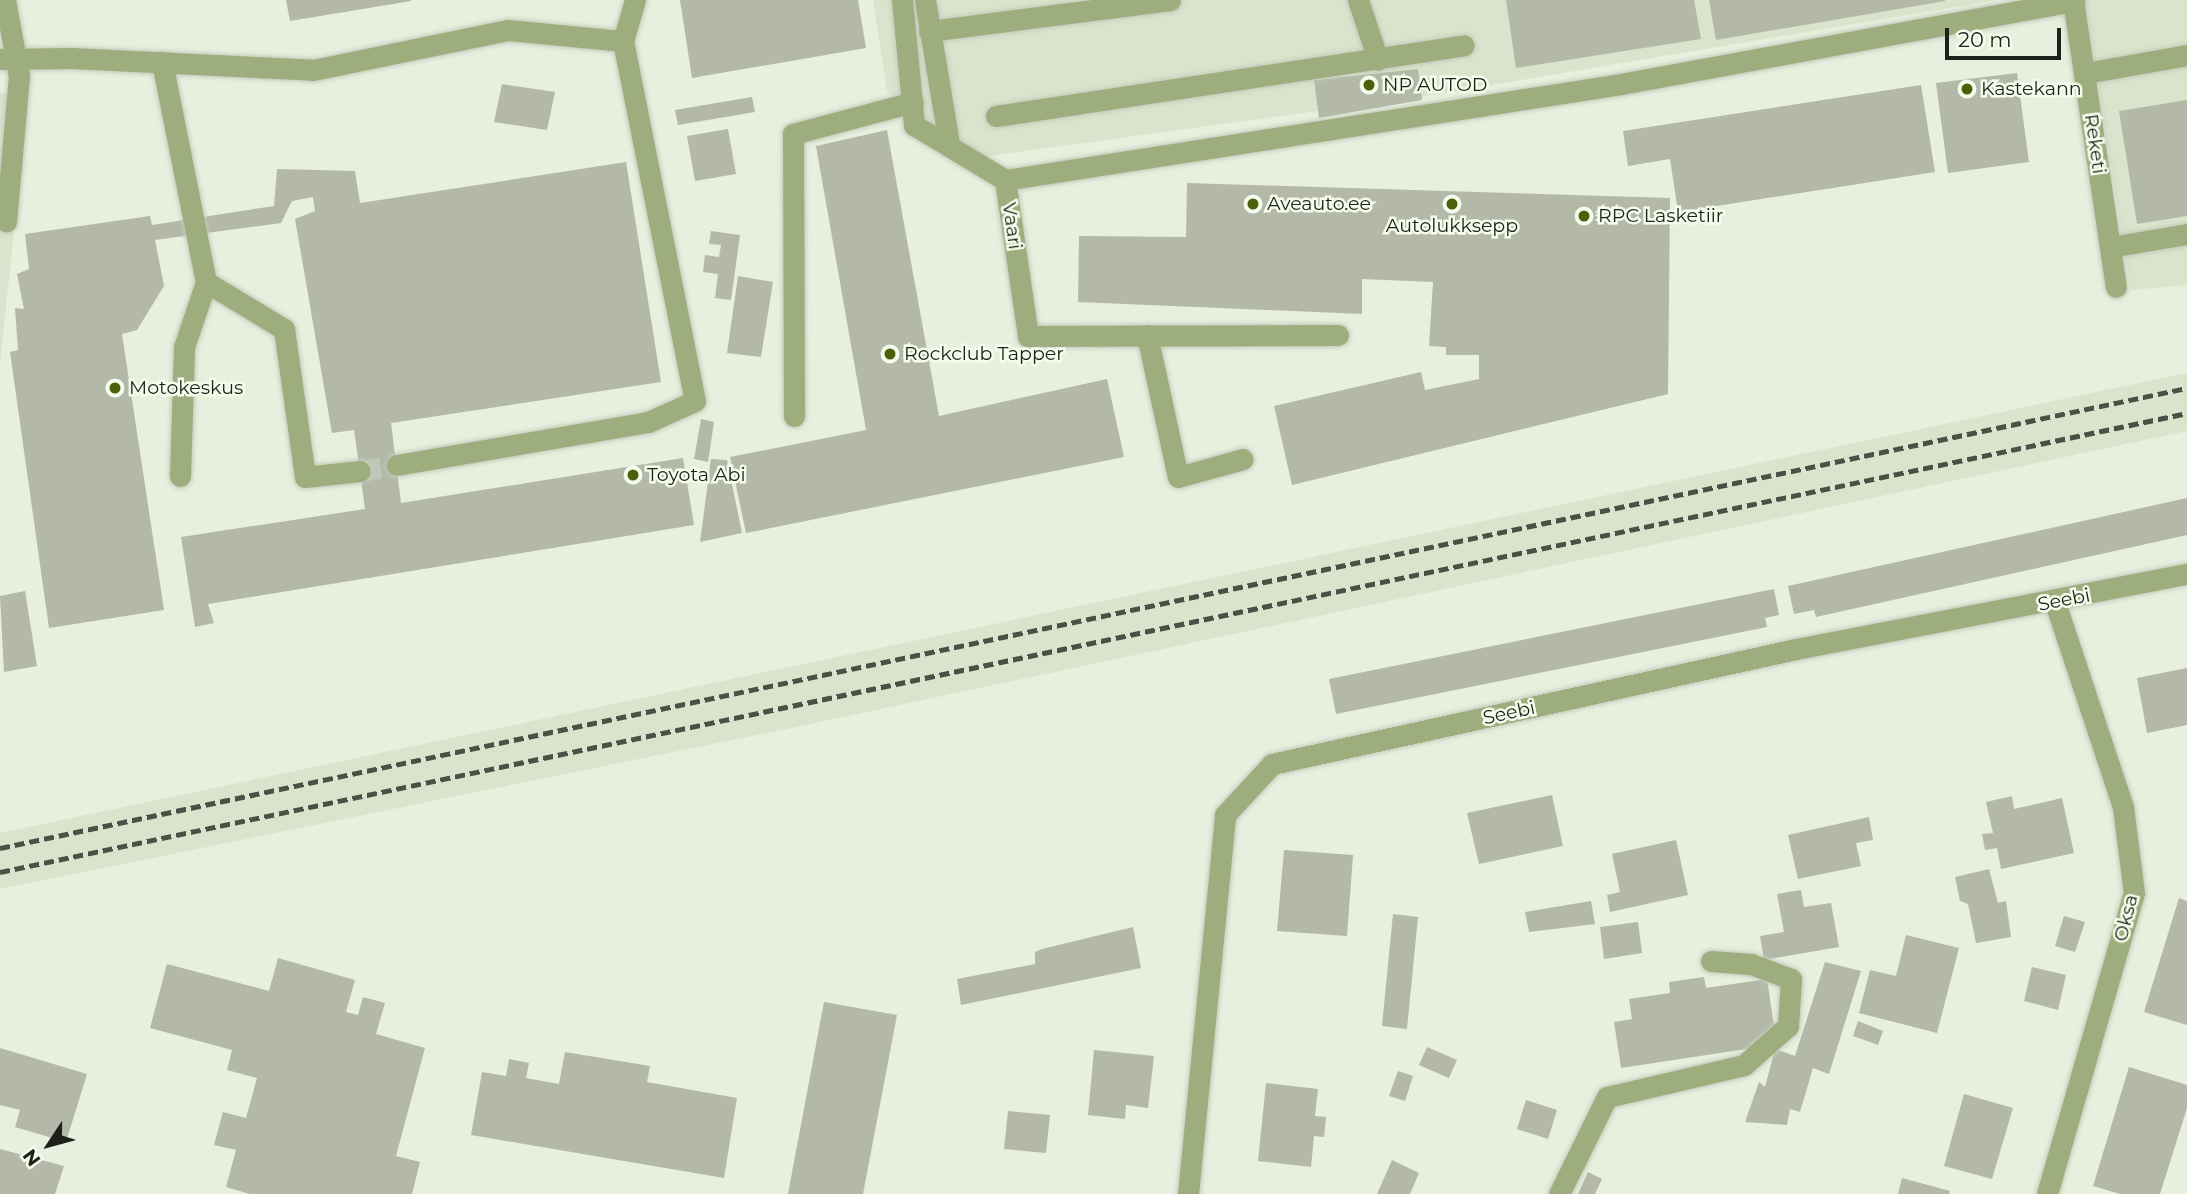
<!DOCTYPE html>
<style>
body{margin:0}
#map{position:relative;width:2187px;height:1194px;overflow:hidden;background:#e8efde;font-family:Montserrat,sans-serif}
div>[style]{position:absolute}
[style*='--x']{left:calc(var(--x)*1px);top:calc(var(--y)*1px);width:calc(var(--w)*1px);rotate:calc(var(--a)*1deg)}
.built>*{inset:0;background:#dae3cb}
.building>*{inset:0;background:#b3b8a8}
.minor-tunnel>*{height:21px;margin-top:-10.5px;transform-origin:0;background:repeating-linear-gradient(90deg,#c0c6b7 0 21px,transparent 0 31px)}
.roads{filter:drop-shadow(0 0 2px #c4cabb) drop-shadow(0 0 2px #c4cabb)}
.minor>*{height:21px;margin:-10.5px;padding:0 10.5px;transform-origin:10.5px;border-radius:10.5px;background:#9dad7e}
.rail>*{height:5px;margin-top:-2.5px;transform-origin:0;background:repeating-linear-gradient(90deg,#4b4f46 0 10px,transparent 0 15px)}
.dots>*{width:19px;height:19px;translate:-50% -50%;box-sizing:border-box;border:4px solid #f6fceb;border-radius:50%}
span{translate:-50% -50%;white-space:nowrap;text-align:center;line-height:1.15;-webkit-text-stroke:5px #f6fceb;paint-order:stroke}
.poi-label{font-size:19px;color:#1e211a}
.left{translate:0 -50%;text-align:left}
.street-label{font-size:19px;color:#1e211a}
.north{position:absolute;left:14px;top:1110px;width:70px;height:70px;-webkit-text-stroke:5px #f6fceb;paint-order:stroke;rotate:234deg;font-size:19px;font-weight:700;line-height:28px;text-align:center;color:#1e211a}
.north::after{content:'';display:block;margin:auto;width:24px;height:32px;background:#1e211a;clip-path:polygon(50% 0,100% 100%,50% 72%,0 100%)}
.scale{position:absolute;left:1945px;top:28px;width:116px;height:32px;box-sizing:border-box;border:4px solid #1e211a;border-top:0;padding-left:9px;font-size:21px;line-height:24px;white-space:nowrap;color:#1e211a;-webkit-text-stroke:5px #f6fceb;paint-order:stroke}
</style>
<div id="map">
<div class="built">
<div style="clip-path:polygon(873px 0,1997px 0,1420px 97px,982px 157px,887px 91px)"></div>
<div style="clip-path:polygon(2085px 0,2187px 0,2187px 285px,2131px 290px)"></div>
<div style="clip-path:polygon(0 93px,28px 96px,0 365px)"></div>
<div style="clip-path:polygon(2187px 373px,2187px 431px,801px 726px,0 889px,0 833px)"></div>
</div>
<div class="building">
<div style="clip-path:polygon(286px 0,411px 0,411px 1px,290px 21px)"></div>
<div style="clip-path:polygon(680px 0,858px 0,866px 48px,692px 78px)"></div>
<div style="clip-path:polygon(1506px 0,1694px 0,1701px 39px,1516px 68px)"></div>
<div style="clip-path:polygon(1709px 0,1945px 0,1945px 1px,1716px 40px)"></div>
<div style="clip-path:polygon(1418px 69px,1422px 100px,1319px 118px,1314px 80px)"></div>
<div style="clip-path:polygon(2017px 73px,2029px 162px,1948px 173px,1936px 83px)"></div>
<div style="clip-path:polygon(502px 84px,555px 92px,547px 130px,494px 122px)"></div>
<div style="clip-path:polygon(1921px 85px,1935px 172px,1678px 212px,1670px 159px,1628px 166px,1623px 131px)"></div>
<div style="clip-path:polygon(752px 97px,755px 112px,678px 125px,675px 110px)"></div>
<div style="clip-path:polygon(2187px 100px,2187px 216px,2137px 224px,2119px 111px)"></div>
<div style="clip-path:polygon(728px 129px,736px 174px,695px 181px,687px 136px)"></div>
<div style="clip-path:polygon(887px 130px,939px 416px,1107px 379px,1124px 457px,746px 533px,730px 457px,866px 430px,816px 146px)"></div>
<div style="clip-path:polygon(626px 162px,661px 382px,391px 423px,401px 503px,683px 458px,694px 525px,208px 604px,214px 623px,195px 627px,181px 537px,365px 509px,354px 430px,332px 433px,295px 219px,315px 211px,313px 197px,292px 201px,281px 223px,155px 240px,164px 286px,137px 330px,122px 334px,164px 610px,49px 628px,10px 352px,18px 350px,15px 308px,24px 309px,17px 274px,29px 269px,25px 234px,150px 216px,152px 225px,274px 206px,277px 169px,355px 171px,360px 203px)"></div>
<div style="clip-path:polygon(1187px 183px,1670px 198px,1668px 394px,1292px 485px,1274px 406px,1421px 372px,1425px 390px,1479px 379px,1479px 355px,1446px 355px,1446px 347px,1429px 346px,1433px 282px,1362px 279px,1362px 314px,1078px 302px,1079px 236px,1186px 237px)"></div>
<div style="clip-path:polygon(711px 231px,740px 235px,731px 300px,715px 298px,718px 274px,703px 272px,705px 255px,719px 257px,721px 245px,709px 244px)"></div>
<div style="clip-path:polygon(738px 276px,773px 282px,761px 357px,727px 353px)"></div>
<div style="clip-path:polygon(701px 419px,714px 422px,708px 462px,694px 459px)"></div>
<div style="clip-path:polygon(711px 459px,727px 460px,742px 533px,700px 542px)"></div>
<div style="clip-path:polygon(2187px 498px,2187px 535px,1816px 617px,1814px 610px,1794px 614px,1788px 586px)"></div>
<div style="clip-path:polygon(1774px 589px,1779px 615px,1765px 618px,1767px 627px,1336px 714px,1329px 679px)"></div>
<div style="clip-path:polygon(25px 591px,37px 666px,4px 672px,0 596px)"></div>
<div style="clip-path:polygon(2187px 668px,2187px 725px,2147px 733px,2137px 678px)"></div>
<div style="clip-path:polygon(1552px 795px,1563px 846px,1479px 864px,1467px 813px)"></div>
<div style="clip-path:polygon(2012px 796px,2014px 809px,2062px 798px,2074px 853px,2001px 869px,1997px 848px,1985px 850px,1982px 834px,1993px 833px,1986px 802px)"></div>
<div style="clip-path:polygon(1869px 817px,1873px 840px,1856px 843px,1861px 866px,1798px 879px,1788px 835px)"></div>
<div style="clip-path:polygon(1676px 840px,1688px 895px,1610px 912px,1607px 895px,1620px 892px,1612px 854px)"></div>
<div style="clip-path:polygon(1284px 850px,1353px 855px,1347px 936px,1277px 931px)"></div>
<div style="clip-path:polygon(1989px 869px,1998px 903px,2006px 901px,2011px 937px,1976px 943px,1968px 904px,1960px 901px,1955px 877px)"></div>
<div style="clip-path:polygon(1801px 890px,1804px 907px,1831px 903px,1839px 947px,1764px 960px,1760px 936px,1784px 932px,1777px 894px)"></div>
<div style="clip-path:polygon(2179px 898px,2187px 901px,2187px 1025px,2144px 1012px)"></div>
<div style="clip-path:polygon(1591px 901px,1595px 924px,1529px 932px,1525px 912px)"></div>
<div style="clip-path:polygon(1393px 914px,1418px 917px,1407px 1029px,1382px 1026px)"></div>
<div style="clip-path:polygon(2064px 916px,2085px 922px,2075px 952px,2055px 946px)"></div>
<div style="clip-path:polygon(1638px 922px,1642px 953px,1604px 959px,1600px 927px)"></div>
<div style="clip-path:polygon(1133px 927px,1141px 968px,961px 1005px,957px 979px,1035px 964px,1035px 952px,1042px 949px)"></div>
<div style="clip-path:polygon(1906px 935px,1959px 948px,1937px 1033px,1859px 1013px,1870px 970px,1896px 976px)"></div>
<div style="clip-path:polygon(278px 958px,355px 980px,346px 1012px,358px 1015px,363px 997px,385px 1003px,376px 1034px,425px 1048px,396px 1156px,420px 1162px,412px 1194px,250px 1194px,226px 1187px,236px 1150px,214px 1145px,223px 1112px,246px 1118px,257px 1078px,227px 1070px,232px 1050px,150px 1028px,167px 964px,269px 991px)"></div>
<div style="clip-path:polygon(1825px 962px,1861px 971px,1829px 1074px,1813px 1068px,1800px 1112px,1790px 1109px,1787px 1125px,1745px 1122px,1759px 1082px,1765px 1087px,1775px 1049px,1795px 1056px)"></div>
<div style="clip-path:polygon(2032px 967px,2066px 975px,2058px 1010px,2024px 1001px)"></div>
<div style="clip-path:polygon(1704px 977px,1706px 988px,1767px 979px,1774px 1026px,1764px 1041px,1752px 1043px,1753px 1048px,1621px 1068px,1614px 1022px,1632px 1019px,1629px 999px,1670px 993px,1669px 982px)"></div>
<div style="clip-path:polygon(824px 1002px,897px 1015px,863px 1194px,788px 1194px)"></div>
<div style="clip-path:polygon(1858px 1021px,1883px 1031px,1878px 1045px,1853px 1036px)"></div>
<div style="clip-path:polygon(1427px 1047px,1457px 1060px,1449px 1078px,1419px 1065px)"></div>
<div style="clip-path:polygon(0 1048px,87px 1074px,66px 1142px,15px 1127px,20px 1110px,0 1105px)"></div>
<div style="clip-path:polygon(1094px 1050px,1154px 1056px,1148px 1108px,1126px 1105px,1125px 1119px,1088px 1115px)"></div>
<div style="clip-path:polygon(565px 1052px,650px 1066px,647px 1082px,737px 1098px,724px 1178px,471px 1135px,482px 1072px,506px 1076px,509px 1059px,529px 1063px,526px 1078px,559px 1084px)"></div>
<div style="clip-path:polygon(2129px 1067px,2187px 1085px,2187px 1108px,2160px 1194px,2120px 1194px,2093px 1186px)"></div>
<div style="clip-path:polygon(1398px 1071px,1413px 1076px,1405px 1101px,1389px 1096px)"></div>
<div style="clip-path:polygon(1266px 1083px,1318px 1089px,1315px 1116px,1326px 1117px,1324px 1137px,1314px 1136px,1311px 1167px,1258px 1161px)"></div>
<div style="clip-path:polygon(1964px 1094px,2013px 1108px,1992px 1179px,1944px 1166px)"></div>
<div style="clip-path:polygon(1526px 1100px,1557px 1110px,1548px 1139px,1517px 1129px)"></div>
<div style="clip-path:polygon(1008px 1111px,1050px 1115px,1046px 1153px,1004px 1149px)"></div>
<div style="clip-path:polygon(0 1149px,64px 1166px,55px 1194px,0 1194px)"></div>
<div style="clip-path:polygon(1392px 1160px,1419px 1173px,1410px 1194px,1377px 1194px)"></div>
<div style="clip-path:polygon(1588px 1172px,1602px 1179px,1595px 1194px,1578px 1194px)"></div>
<div style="clip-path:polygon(1902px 1178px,1950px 1191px,1949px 1194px,1898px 1194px)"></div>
</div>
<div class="minor-tunnel">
<div style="--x:360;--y:471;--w:37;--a:-9"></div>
</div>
<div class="roads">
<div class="minor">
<div style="--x:5;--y:0;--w:77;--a:79.6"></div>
<div style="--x:19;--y:76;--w:146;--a:95.1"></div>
<div style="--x:902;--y:0;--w:126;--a:84.5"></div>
<div style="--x:914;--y:125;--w:106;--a:31.1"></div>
<div style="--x:1005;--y:180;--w:158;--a:81.6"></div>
<div style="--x:1028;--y:336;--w:310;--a:-0.2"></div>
<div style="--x:925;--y:0;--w:146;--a:80.5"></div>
<div style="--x:1358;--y:0;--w:63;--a:71.6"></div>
<div style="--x:2073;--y:0;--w:290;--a:81.5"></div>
<div style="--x:929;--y:31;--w:243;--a:-7.3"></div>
<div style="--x:623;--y:41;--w:43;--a:-73.7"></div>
<div style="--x:0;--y:59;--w:71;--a:-0.8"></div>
<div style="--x:71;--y:58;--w:242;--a:2.8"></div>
<div style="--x:313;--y:70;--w:199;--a:-11.6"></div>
<div style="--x:508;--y:30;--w:116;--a:5.5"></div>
<div style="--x:623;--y:41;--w:367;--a:78.7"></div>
<div style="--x:695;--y:401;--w:51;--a:155.9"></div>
<div style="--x:648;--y:422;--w:255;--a:170.3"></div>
<div style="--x:162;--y:62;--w:224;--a:78.7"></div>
<div style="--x:206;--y:282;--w:91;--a:31.1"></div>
<div style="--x:284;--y:329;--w:149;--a:81.9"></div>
<div style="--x:305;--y:477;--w:55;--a:-6.2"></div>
<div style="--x:2085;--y:73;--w:104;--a:-10"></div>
<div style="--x:996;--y:116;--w:473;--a:-8.6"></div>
<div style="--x:1005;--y:180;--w:623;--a:-8.86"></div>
<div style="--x:1621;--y:84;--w:461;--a:-10.4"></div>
<div style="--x:2110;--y:247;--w:78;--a:-9.6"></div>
<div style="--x:1147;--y:335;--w:145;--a:77.7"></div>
<div style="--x:1178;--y:477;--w:67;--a:-15.5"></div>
<div style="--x:794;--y:416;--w:282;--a:-90.2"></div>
<div style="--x:793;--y:134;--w:124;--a:-14.9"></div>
<div style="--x:180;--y:476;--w:129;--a:-88.2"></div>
<div style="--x:184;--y:347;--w:69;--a:-71.3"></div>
<div style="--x:1188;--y:1194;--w:381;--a:-84.4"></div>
<div style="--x:1225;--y:815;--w:69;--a:-47.3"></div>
<div style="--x:1272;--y:764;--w:536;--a:-12.38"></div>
<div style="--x:1796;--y:649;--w:398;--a:-10.9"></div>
<div style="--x:1559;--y:1194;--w:108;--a:-63.7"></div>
<div style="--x:1607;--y:1097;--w:141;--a:-13.1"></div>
<div style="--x:1744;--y:1065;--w:59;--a:-41.6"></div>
<div style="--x:1788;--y:1026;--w:47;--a:-86.3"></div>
<div style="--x:1791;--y:979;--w:43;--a:-159.4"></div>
<div style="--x:1751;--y:964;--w:40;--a:-175.7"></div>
<div style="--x:2047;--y:1194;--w:313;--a:-73.9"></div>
<div style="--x:2134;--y:893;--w:87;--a:-97.3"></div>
<div style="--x:2123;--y:807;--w:216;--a:-108.4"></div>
</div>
</div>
<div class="rail">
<div style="--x:0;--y:848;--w:2235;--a:-11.88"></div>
<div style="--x:0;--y:872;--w:2235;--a:-11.85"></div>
</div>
<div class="dots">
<div style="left:1369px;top:85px;background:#4c6009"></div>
<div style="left:1967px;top:89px;background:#4c6009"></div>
<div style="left:1253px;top:204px;background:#4c6009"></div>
<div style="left:1452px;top:204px;background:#4c6009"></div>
<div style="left:1584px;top:216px;background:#4c6009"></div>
<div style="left:890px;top:354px;background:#4c6009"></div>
<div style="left:115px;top:388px;background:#4c6009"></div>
<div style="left:633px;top:475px;background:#4c6009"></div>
</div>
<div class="poi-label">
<span class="left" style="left:1383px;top:85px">NP AUTOD</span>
<span class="left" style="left:1981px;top:89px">Kastekann</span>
<span class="left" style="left:1267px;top:204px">Aveauto.ee</span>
<span class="left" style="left:1598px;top:216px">RPC Lasketiir</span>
<span style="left:1452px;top:226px">Autolukksepp</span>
<span class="left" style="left:904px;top:354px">Rockclub Tapper</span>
<span class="left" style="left:129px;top:388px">Motokeskus</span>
<span class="left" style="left:647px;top:475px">Toyota Abi</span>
</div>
<div class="street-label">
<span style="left:2095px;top:144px;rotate:82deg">Reketi</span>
<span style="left:1012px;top:226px;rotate:82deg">Vaari</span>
<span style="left:2064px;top:600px;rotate:-11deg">Seebi</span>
<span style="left:1509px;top:713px;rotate:-12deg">Seebi</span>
<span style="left:2126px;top:918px;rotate:-76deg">Oksa</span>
</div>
<div class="north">N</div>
<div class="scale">20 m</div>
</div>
